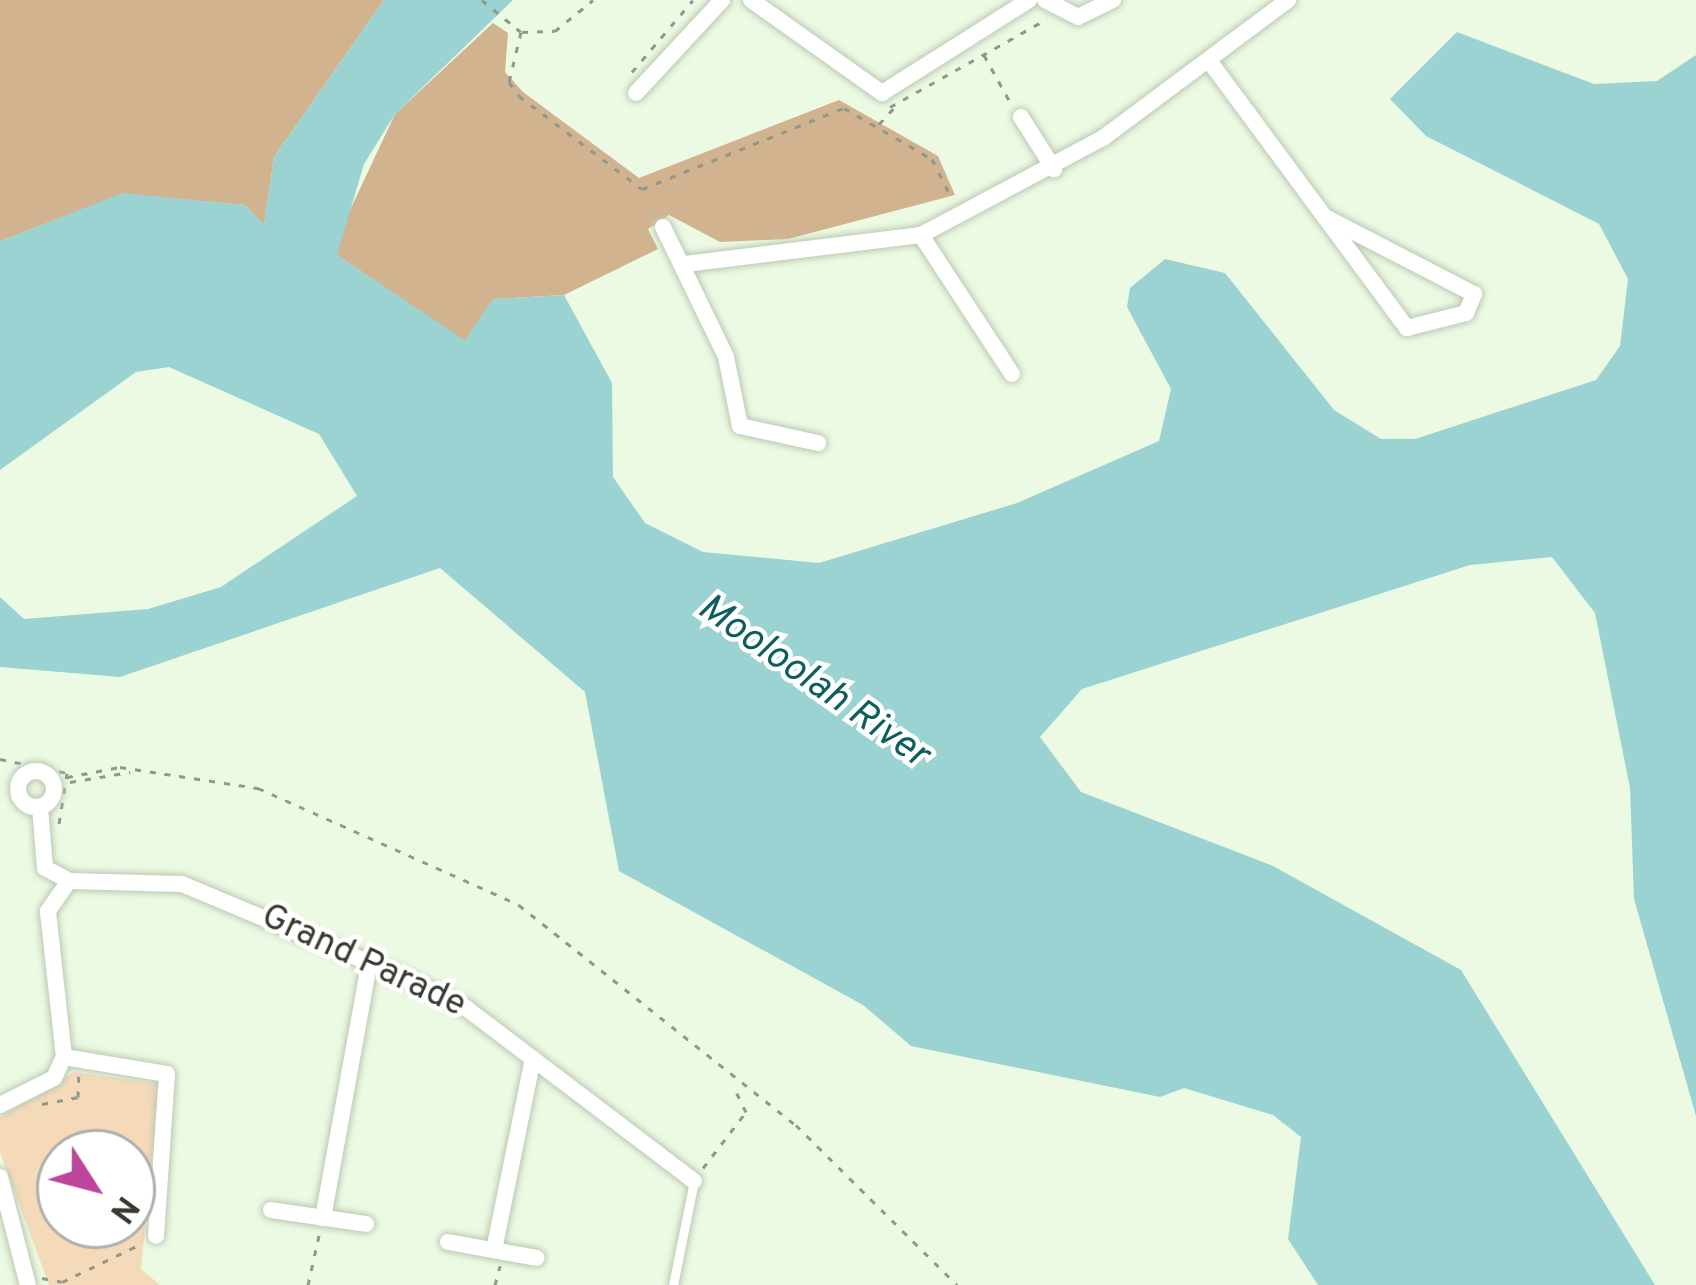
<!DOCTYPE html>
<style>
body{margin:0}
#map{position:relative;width:1696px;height:1285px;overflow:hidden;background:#edfae3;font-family:Overpass,sans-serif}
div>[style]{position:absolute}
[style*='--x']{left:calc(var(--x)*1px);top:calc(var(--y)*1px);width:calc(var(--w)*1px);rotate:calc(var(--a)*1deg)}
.green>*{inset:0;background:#f5daba}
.forest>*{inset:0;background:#d1b390}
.water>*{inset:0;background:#9ad3d1}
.path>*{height:3px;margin-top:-1.5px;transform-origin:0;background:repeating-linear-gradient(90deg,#8f9889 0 6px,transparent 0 15px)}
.roads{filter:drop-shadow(0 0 3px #bcc9b3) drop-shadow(0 0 3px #bcc9b3)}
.lane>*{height:9px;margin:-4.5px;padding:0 4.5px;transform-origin:4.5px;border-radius:4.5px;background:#fff}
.street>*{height:16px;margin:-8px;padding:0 8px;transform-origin:8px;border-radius:8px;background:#fff}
.street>.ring{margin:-8px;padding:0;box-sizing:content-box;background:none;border:16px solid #fff;border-radius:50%}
span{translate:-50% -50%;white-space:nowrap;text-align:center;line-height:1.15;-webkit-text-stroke:9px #fff;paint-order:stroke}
.street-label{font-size:36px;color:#373c33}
.water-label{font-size:39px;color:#0d5e5c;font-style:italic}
.north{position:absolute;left:36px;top:1129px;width:120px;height:120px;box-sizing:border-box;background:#fff;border:3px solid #afb1ad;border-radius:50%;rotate:126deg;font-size:33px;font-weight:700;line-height:48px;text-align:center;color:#373c33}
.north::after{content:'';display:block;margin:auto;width:42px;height:54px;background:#bd459a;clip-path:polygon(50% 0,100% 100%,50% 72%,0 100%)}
</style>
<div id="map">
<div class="green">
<div style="clip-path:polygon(evenodd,74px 1072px,159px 1084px,141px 1269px,160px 1285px,49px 1285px,0 1152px,0 1117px,74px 1072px,60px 1153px,132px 1153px,132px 1225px,60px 1225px,60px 1153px)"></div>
</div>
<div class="forest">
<div style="clip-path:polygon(0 0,384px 0,274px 157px,264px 225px,245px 205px,123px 194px,0 241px)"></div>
<div style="clip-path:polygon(493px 23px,508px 33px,505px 72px,523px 92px,639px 178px,839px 100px,938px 156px,955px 195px,788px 239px,720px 242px,669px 215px,648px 229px,658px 249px,564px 295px,494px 299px,465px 341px,337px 255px,336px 240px,395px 114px)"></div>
</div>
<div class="water">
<div style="clip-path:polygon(384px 0,513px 0,395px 114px,364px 164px,337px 255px,465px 340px,493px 299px,564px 295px,612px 383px,613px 477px,645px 523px,703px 552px,819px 563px,1017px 503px,1159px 441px,1171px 389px,1127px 307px,1130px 288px,1165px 259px,1225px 273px,1334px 410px,1381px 439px,1415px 439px,1596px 380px,1620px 346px,1628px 279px,1599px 224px,1426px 136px,1390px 99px,1457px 32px,1594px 84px,1657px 81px,1696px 55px,1696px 1116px,1634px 899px,1630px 788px,1595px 613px,1552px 557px,1470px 565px,1082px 689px,1040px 737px,1081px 792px,1273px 866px,1461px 970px,1655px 1285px,1318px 1285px,1288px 1239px,1301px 1137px,1273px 1115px,1184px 1088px,1160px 1097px,911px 1046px,863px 1005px,619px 871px,585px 692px,440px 568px,120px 677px,0 667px,0 597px,24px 619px,148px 609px,221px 587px,357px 496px,319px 434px,169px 367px,136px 372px,0 470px,0 241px,123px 193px,245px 205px,264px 224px,274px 157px)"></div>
</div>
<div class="path">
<div style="--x:482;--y:0;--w:50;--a:39.4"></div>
<div style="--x:521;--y:32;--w:51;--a:103.5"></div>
<div style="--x:509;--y:82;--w:17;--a:54"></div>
<div style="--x:519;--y:96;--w:154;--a:37.1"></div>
<div style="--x:642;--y:189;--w:218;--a:-21.9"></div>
<div style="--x:844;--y:108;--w:102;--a:30.1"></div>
<div style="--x:932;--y:159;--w:45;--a:63.4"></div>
<div style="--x:522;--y:32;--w:33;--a:-2"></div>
<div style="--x:555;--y:31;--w:49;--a:-39.2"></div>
<div style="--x:984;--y:55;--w:54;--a:61"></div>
<div style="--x:632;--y:72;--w:94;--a:-49.7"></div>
<div style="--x:890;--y:107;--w:180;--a:-29.3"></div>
<div style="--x:879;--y:124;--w:21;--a:-47"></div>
<div style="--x:0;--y:759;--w:68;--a:11.8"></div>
<div style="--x:67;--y:773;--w:52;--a:98.9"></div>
<div style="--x:52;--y:780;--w:69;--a:-10.8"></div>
<div style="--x:120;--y:767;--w:140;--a:8.7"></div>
<div style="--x:258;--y:788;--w:286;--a:24.1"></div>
<div style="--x:519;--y:905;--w:354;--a:38.5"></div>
<div style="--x:796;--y:1125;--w:227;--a:44.8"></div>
<div style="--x:70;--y:782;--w:61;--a:-9.5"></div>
<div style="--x:42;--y:1104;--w:37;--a:-11"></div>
<div style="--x:78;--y:1097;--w:23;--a:-88"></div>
<div style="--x:703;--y:1168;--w:71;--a:-52.5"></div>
<div style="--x:746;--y:1112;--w:28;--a:-116"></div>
<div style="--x:42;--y:1278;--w:20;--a:11"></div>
<div style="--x:62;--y:1282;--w:90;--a:-25.7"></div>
<div style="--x:308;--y:1285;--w:55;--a:-77.5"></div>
<div style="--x:495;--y:1285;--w:20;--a:-75"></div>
</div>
<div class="roads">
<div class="lane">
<div style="--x:673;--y:1285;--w:106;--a:-78.6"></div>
</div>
<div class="street">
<div style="--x:751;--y:0;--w:161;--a:35.4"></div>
<div style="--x:882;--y:93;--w:174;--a:-32.3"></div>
<div style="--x:1045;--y:0;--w:37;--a:27"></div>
<div style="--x:1078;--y:17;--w:39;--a:-26"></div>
<div style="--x:1210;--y:62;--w:331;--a:53.5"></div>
<div style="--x:1407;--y:328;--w:61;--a:-14.3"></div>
<div style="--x:1466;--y:313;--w:21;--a:-67"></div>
<div style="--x:1474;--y:294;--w:168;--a:-152.7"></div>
<div style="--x:636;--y:93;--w:127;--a:-47.2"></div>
<div style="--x:1021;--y:117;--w:62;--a:57.6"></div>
<div style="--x:663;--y:227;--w:144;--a:64.1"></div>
<div style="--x:726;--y:357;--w:70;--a:78.5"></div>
<div style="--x:740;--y:426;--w:80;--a:12.3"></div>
<div style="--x:921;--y:235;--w:166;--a:56.8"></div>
<div style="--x:685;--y:264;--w:238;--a:-7"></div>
<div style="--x:921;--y:235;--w:206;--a:-28.1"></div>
<div style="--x:1103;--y:138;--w:231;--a:-36.7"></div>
<div class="ring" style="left:18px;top:771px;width:20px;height:20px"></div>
<div style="--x:40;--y:807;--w:61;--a:85.3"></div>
<div style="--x:45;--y:868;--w:27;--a:28"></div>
<div style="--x:69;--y:881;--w:113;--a:1.5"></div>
<div style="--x:182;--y:884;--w:235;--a:22.8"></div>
<div style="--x:399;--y:975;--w:75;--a:26.2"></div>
<div style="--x:466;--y:1008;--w:286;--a:37.2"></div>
<div style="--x:64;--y:1057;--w:104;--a:9.4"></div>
<div style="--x:167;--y:1074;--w:162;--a:93.9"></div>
<div style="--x:0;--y:1105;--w:60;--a:-26.6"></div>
<div style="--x:54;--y:1078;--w:23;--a:-65"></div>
<div style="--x:64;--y:1057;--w:147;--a:-96.3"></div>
<div style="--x:48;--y:911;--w:37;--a:-55"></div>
<div style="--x:0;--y:1177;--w:112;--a:75.5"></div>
<div style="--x:271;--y:1210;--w:96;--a:8.4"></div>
<div style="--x:323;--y:1218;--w:251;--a:-79.7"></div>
<div style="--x:448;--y:1242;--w:90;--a:10.2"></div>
<div style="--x:494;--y:1250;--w:195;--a:-78.5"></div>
</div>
</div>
<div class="street-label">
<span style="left:363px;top:962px;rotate:25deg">Grand Parade</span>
</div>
<div class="water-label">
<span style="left:812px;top:683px;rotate:35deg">Mooloolah River</span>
</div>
<div class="north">N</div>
</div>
